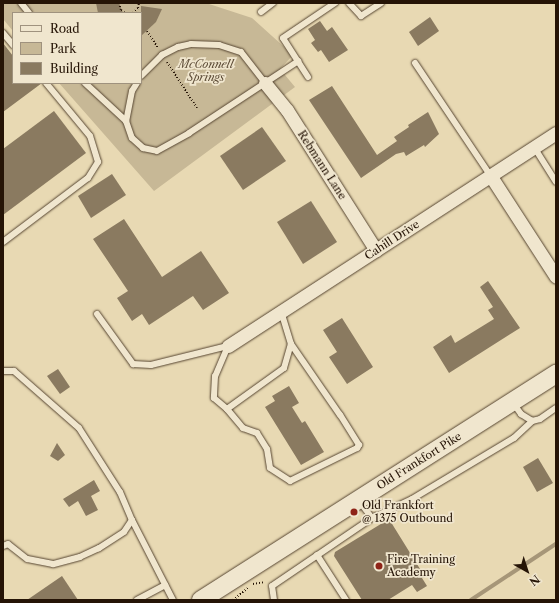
<!DOCTYPE html>
<style>
body{margin:0}
#map{position:relative;width:559px;height:603px;overflow:hidden;background:#e8d9b3;font-family:"Libre Caslon Text",serif}
div>[style]{position:absolute}
[style*='--x']{left:calc(var(--x)*1px);top:calc(var(--y)*1px);width:calc(var(--w)*1px);rotate:calc(var(--a)*1deg)}
.green>*{inset:0;background:#c7b896}
.stream>*{height:3.5px;margin:-1.75px;padding:0 1.75px;transform-origin:1.75px;border-radius:1.75px;background:#a69678}
.building>*{inset:0;background:#8a7a60}
.path>*{height:2px;margin-top:-1px;transform-origin:0;background:repeating-linear-gradient(90deg,#251406 0 1px,transparent 0 3px)}
.roads{filter:drop-shadow(0 0 1px #564531) drop-shadow(0 0 1px #564531)}
.service>*{height:6px;margin:-3px;padding:0 3px;transform-origin:3px;border-radius:3px;background:#f0e6ce}
.minor>*{height:13px;margin:-6.5px;padding:0 6.5px;transform-origin:6.5px;border-radius:6.5px;background:#f0e6ce}
.secondary>*{height:18px;margin:-9px;padding:0 9px;transform-origin:9px;border-radius:9px;background:#f0e6ce}
.dots>*{width:11px;height:11px;translate:-50% -50%;box-sizing:border-box;border:2px solid #f0e6ce;border-radius:50%}
span{translate:-50% -50%;white-space:nowrap;text-align:center;line-height:1.15;-webkit-text-stroke:3.5px #f0e6ce;paint-order:stroke}
.park-label{font-size:11px;color:#5e4d38;font-style:italic}
.street-label{font-size:11px;color:#251406}
.poi-label{font-size:11px;color:#251406}
.left{translate:0 -50%;text-align:left}
.frame{position:absolute;inset:0;border:4px solid #251406;pointer-events:none}
.legend{position:absolute;left:12px;top:12px;width:130px;height:72px;box-sizing:border-box;background:#f0e6ce;border:1px solid #9f927e;margin:0;padding:5px 7px;list-style:none;font-size:12px;color:#251406}
.legend li{display:flex;align-items:center;gap:8px;height:20px}
.legend b{width:20px;border:1px solid #9f927e}
.north{position:absolute;left:507px;top:551px;width:40px;height:40px;-webkit-text-stroke:3px #f0e6ce;paint-order:stroke;rotate:141deg;font-size:11px;font-weight:700;line-height:16px;text-align:center;color:#251406}
.north::after{content:'';display:block;margin:auto;width:14px;height:18px;background:#251406;clip-path:polygon(50% 0,100% 100%,50% 72%,0 100%)}
</style>
<div id="map">
<div class="green">
<div style="clip-path:polygon(3px 3px,206px 3px,252px 18px,293px 55px,280px 69px,295px 87px,154px 191px,59px 83px,141px 83px,141px 13px,13px 13px,13px 31px,3px 19px)"></div>
</div>
<div class="stream">
<div style="--x:471;--y:600;--w:102;--a:-33.4"></div>
</div>
<div class="building">
<div style="clip-path:polygon(96px 3px,119px 3px,123px 13px,98px 13px)"></div>
<div style="clip-path:polygon(141px 6px,162px 9px,156px 22px,141px 36px)"></div>
<div style="clip-path:polygon(430px 17px,439px 31px,418px 46px,409px 32px)"></div>
<div style="clip-path:polygon(320px 21px,327px 31px,332px 27px,348px 50px,329px 62px,321px 50px,318px 52px,311px 43px,315px 40px,308px 29px)"></div>
<div style="clip-path:polygon(3px 43px,13px 56px,13px 83px,42px 83px,3px 112px)"></div>
<div style="clip-path:polygon(332px 86px,377px 155px,397px 141px,394px 137px,409px 127px,408px 125px,428px 112px,439px 134px,425px 147px,424px 145px,406px 156px,404px 152px,396px 154px,361px 178px,309px 100px)"></div>
<div style="clip-path:polygon(54px 111px,86px 153px,3px 215px,3px 149px)"></div>
<div style="clip-path:polygon(262px 127px,286px 161px,243px 190px,220px 156px)"></div>
<div style="clip-path:polygon(112px 174px,126px 195px,91px 218px,78px 196px)"></div>
<div style="clip-path:polygon(311px 201px,337px 242px,303px 264px,277px 222px)"></div>
<div style="clip-path:polygon(124px 219px,162px 277px,201px 251px,229px 293px,203px 310px,193px 296px,149px 325px,142px 314px,132px 321px,117px 298px,128px 291px,93px 239px)"></div>
<div style="clip-path:polygon(488px 281px,520px 328px,449px 373px,433px 347px,451px 335px,455px 343px,494px 319px,488px 310px,493px 307px,480px 287px)"></div>
<div style="clip-path:polygon(342px 318px,373px 367px,347px 384px,329px 357px,337px 352px,323px 330px)"></div>
<div style="clip-path:polygon(58px 369px,70px 387px,60px 394px,47px 376px)"></div>
<div style="clip-path:polygon(289px 386px,299px 403px,292px 407px,302px 423px,305px 421px,324px 452px,301px 465px,265px 407px,275px 401px,272px 396px)"></div>
<div style="clip-path:polygon(57px 443px,65px 455px,58px 461px,50px 456px)"></div>
<div style="clip-path:polygon(538px 458px,553px 483px,537px 492px,523px 467px)"></div>
<div style="clip-path:polygon(94px 480px,100px 491px,91px 496px,98px 510px,86px 516px,78px 501px,69px 507px,63px 499px)"></div>
<div style="clip-path:polygon(389px 519px,425px 577px,422px 578px,427px 586px,417px 592px,412px 585px,388px 600px,362px 600px,334px 556px,335px 552px)"></div>
<div style="clip-path:polygon(62px 576px,78px 600px,27px 600px)"></div>
</div>
<div class="path">
<div style="--x:119;--y:3;--w:7;--a:74"></div>
<div style="--x:121;--y:10;--w:5;--a:37"></div>
<div style="--x:133;--y:13;--w:7;--a:-45"></div>
<div style="--x:138;--y:8;--w:5;--a:-79"></div>
<div style="--x:147;--y:31;--w:20;--a:57"></div>
<div style="--x:167;--y:62;--w:55;--a:56.9"></div>
<div style="--x:253;--y:584;--w:12;--a:-9"></div>
<div style="--x:233;--y:600;--w:19;--a:-39"></div>
</div>
<div class="roads">
<div class="service">
<div style="--x:21;--y:3;--w:13;--a:51"></div>
<div style="--x:349;--y:3;--w:18;--a:47"></div>
<div style="--x:361;--y:16;--w:24;--a:-33"></div>
<div style="--x:261;--y:12;--w:15;--a:-37"></div>
<div style="--x:3;--y:33;--w:16;--a:50"></div>
<div style="--x:415;--y:63;--w:135;--a:56.2"></div>
<div style="--x:141;--y:76;--w:30;--a:-45"></div>
<div style="--x:162;--y:55;--w:18;--a:-27"></div>
<div style="--x:178;--y:47;--w:13;--a:-13"></div>
<div style="--x:191;--y:44;--w:28;--a:2"></div>
<div style="--x:219;--y:45;--w:23;--a:18"></div>
<div style="--x:241;--y:52;--w:39;--a:52"></div>
<div style="--x:308;--y:77;--w:46;--a:-122.7"></div>
<div style="--x:283;--y:38;--w:63;--a:-33.9"></div>
<div style="--x:85;--y:83;--w:56;--a:42.8"></div>
<div style="--x:137;--y:83;--w:9;--a:122"></div>
<div style="--x:132;--y:91;--w:31;--a:101"></div>
<div style="--x:126;--y:121;--w:18;--a:71"></div>
<div style="--x:132;--y:138;--w:15;--a:42"></div>
<div style="--x:143;--y:148;--w:14;--a:12"></div>
<div style="--x:157;--y:151;--w:37;--a:-29"></div>
<div style="--x:189;--y:133;--w:131;--a:-33.4"></div>
<div style="--x:534;--y:147;--w:41;--a:57.8"></div>
<div style="--x:3;--y:242;--w:106;--a:-37"></div>
<div style="--x:88;--y:178;--w:19;--a:-58"></div>
<div style="--x:98;--y:162;--w:27;--a:-107"></div>
<div style="--x:90;--y:136;--w:69;--a:-129.7"></div>
<div style="--x:97;--y:314;--w:62;--a:54.2"></div>
<div style="--x:133;--y:364;--w:18;--a:3"></div>
<div style="--x:151;--y:365;--w:79;--a:-13.9"></div>
<div style="--x:228;--y:346;--w:33;--a:113"></div>
<div style="--x:215;--y:376;--w:22;--a:93"></div>
<div style="--x:214;--y:398;--w:17;--a:40"></div>
<div style="--x:227;--y:409;--w:70;--a:-35.7"></div>
<div style="--x:284;--y:368;--w:25;--a:-74"></div>
<div style="--x:291;--y:344;--w:34;--a:-107"></div>
<div style="--x:3;--y:371;--w:11;--a:0"></div>
<div style="--x:14;--y:371;--w:86;--a:41.2"></div>
<div style="--x:79;--y:428;--w:76;--a:57.4"></div>
<div style="--x:120;--y:492;--w:30;--a:67"></div>
<div style="--x:132;--y:520;--w:14;--a:124"></div>
<div style="--x:124;--y:532;--w:30;--a:147"></div>
<div style="--x:99;--y:548;--w:21;--a:155"></div>
<div style="--x:80;--y:557;--w:28;--a:165"></div>
<div style="--x:53;--y:564;--w:26;--a:-169"></div>
<div style="--x:27;--y:559;--w:24;--a:-142"></div>
<div style="--x:8;--y:544;--w:5;--a:158"></div>
<div style="--x:513;--y:403;--w:14;--a:54"></div>
<div style="--x:521;--y:414;--w:13;--a:32"></div>
<div style="--x:532;--y:421;--w:8;--a:-14"></div>
<div style="--x:540;--y:419;--w:19;--a:-35"></div>
<div style="--x:227;--y:409;--w:25;--a:50"></div>
<div style="--x:243;--y:428;--w:15;--a:20"></div>
<div style="--x:257;--y:433;--w:19;--a:58"></div>
<div style="--x:267;--y:449;--w:19;--a:81"></div>
<div style="--x:270;--y:468;--w:24;--a:33"></div>
<div style="--x:290;--y:481;--w:75;--a:-26.2"></div>
<div style="--x:357;--y:448;--w:4;--a:-56"></div>
<div style="--x:359;--y:445;--w:36;--a:-122"></div>
<div style="--x:340;--y:415;--w:86;--a:-124.6"></div>
<div style="--x:372;--y:518;--w:44;--a:-25.4"></div>
<div style="--x:412;--y:499;--w:119;--a:-30.9"></div>
<div style="--x:514;--y:438;--w:25;--a:-43"></div>
<div style="--x:132;--y:520;--w:90;--a:62.9"></div>
<div style="--x:317;--y:555;--w:54;--a:57.2"></div>
<div style="--x:137;--y:600;--w:32;--a:-28"></div>
<div style="--x:274;--y:600;--w:14;--a:-98"></div>
<div style="--x:272;--y:586;--w:121;--a:-34.2"></div>
<div style="--x:372;--y:518;--w:21;--a:-127"></div>
</div>
<div class="minor">
<div style="--x:265;--y:83;--w:35;--a:51"></div>
<div style="--x:287;--y:110;--w:166;--a:57.6"></div>
<div style="--x:490;--y:175;--w:121;--a:57.1"></div>
<div style="--x:228;--y:346;--w:391;--a:-33"></div>
</div>
<div class="secondary">
<div style="--x:201;--y:600;--w:421;--a:-32.5"></div>
</div>
</div>
<div class="dots">
<div style="left:354px;top:512px;background:#8f2418"></div>
<div style="left:379px;top:566px;background:#8f2418"></div>
</div>
<div class="park-label">
<span style="left:206px;top:71px">McConnell<br>Springs</span>
</div>
<div class="street-label">
<span style="left:322px;top:165px;rotate:57deg">Rebmann Lane</span>
<span style="left:392px;top:240px;rotate:-33deg">Cahill Drive</span>
<span style="left:419px;top:461px;rotate:-32deg">Old Frankfort Pike</span>
</div>
<div class="poi-label">
<span class="left" style="left:362px;top:512px">Old Frankfort<br>@ 1375 Outbound</span>
<span class="left" style="left:387px;top:566px">Fire Training<br>Academy</span>
</div>
<div class="frame"></div>
<ul class="legend">
<li><b style="height:5px;background:#f0e6ce"></b>Road</li>
<li><b style="height:11px;background:#c7b896"></b>Park</li>
<li><b style="height:11px;background:#8a7a60"></b>Building</li>
</ul>
<div class="north">N</div>
</div>
